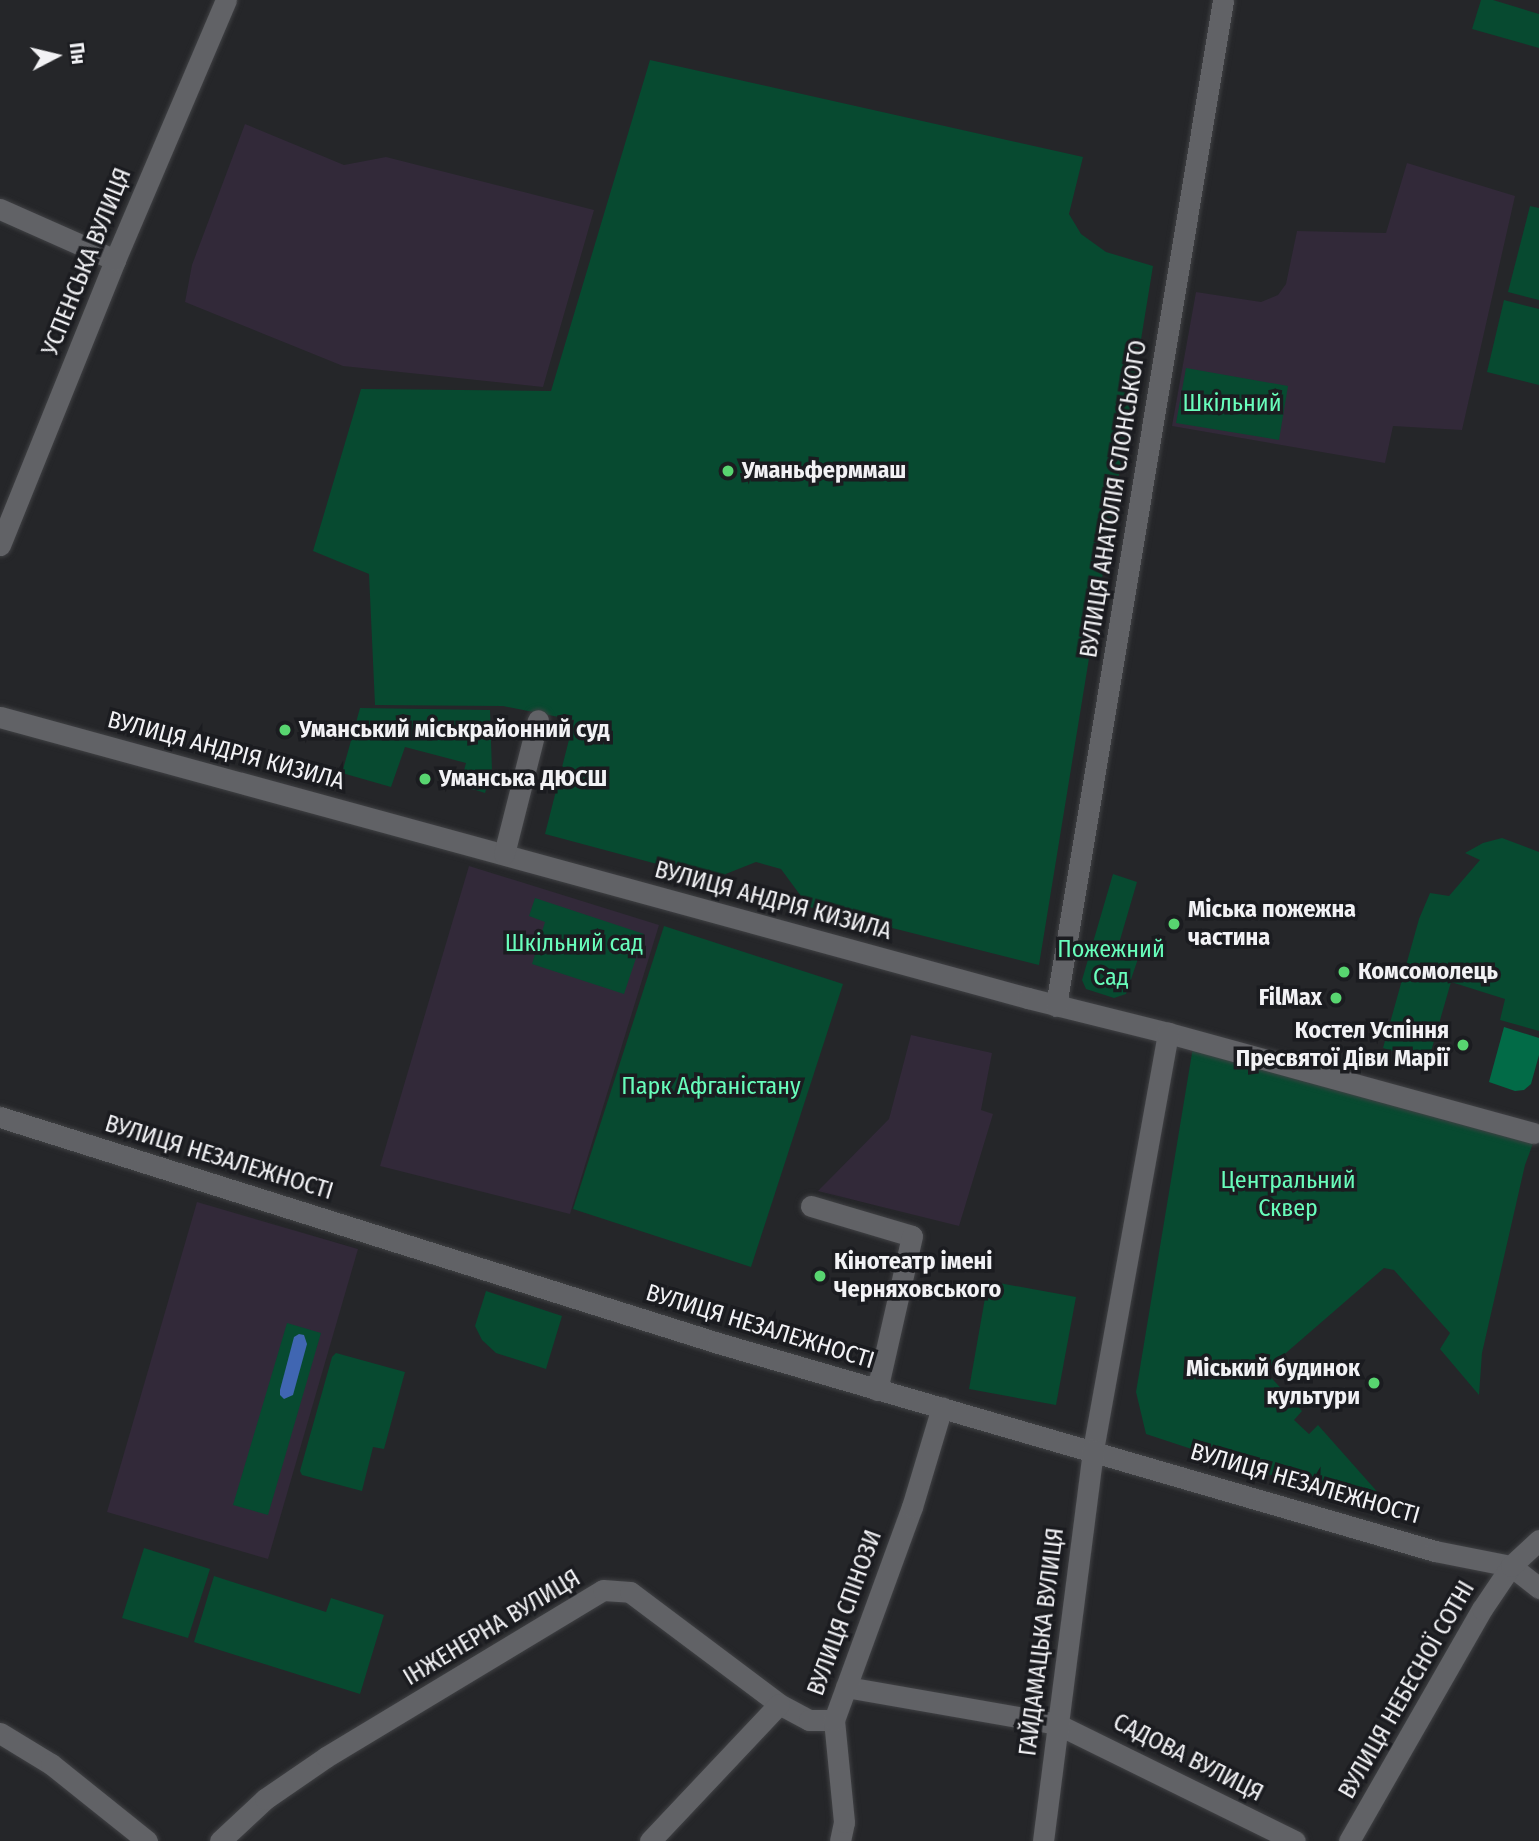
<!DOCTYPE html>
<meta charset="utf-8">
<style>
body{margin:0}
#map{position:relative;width:1539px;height:1841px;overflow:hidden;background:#252629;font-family:"Fira Sans Condensed",sans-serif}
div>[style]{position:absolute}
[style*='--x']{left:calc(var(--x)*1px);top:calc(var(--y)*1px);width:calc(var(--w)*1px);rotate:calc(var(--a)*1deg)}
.education>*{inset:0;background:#322939}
.green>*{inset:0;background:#074a30}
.forest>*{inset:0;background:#026b47}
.water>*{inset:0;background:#4066b2}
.roads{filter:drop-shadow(0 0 2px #404144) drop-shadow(0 0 2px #404144)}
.street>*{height:21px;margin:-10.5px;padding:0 10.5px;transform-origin:10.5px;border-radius:10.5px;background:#616266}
.secondary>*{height:21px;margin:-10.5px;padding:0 10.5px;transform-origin:10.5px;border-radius:10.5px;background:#616266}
.dots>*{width:19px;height:19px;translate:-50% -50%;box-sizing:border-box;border:4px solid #1b1c20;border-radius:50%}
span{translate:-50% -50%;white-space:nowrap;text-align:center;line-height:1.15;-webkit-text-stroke:7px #1b1c20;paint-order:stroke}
.street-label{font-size:24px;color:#f2f2f5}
.park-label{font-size:24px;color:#68fdbb}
.poi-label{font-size:24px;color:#f2f2f5;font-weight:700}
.left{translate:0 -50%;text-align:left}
.right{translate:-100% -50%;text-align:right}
.north{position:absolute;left:21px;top:21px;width:70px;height:70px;-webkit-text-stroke:5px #1b1c20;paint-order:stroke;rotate:83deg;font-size:19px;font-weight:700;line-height:28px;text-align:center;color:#f2f2f5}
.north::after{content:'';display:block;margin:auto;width:24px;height:32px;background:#f2f2f5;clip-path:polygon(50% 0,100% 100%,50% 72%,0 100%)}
</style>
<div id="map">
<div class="education">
<div style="clip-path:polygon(245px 124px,344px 165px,386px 157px,594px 210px,543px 387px,343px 366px,185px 302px,192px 265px)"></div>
<div style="clip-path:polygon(1407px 163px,1515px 196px,1462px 430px,1393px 426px,1385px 463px,1172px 426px,1196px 292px,1261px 302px,1278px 295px,1286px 284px,1297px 231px,1386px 233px)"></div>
<div style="clip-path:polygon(469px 866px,659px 925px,570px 1214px,380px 1166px)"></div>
<div style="clip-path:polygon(911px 1035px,992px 1053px,981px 1110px,993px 1114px,959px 1226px,818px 1191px,889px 1119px)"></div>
<div style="clip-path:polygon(197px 1202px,358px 1249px,268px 1559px,107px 1512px)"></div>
</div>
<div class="green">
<div style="clip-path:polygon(1481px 0,1493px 0,1539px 14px,1539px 48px,1472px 29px)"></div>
<div style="clip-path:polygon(650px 60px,1083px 157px,1069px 214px,1081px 234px,1106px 252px,1153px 266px,1039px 965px,809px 907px,781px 869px,756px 862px,713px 879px,545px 834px,574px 720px,503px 706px,375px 705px,369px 574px,313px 551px,361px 389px,551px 391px)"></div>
<div style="clip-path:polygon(1530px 206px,1539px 208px,1539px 300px,1508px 292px)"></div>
<div style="clip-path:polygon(1504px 300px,1539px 309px,1539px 385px,1487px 372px)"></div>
<div style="clip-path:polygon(1186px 368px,1288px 386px,1279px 440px,1176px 423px)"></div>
<div style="clip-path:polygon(360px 708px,490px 710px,492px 771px,485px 793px,460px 785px,466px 763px,405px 747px,391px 787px,342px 773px)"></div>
<div style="clip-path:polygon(1502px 838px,1539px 852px,1539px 1031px,1500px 1020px,1505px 999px,1451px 982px,1428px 1062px,1383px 1048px,1419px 919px,1430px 893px,1449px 896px,1480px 860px,1465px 853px,1483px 843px)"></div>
<div style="clip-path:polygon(1113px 874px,1137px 882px,1120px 940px,1142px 947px,1126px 994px,1114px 998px,1086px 989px,1082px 980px)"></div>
<div style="clip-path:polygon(535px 898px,644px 934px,624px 994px,532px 964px,545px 922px,529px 916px)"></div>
<div style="clip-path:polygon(664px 926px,843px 984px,751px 1267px,573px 1209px)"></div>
<div style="clip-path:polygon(1193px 1047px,1535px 1138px,1525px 1165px,1482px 1353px,1479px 1395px,1440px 1349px,1450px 1333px,1394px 1270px,1384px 1268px,1265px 1371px,1302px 1411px,1294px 1420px,1309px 1434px,1318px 1425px,1381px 1496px,1365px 1506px,1146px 1434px,1136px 1392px)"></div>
<div style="clip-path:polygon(988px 1281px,1076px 1297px,1056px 1405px,969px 1389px)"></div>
<div style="clip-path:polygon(486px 1291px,562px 1316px,546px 1369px,496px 1353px,482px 1340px,475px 1326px)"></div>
<div style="clip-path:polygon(287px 1323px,321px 1333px,268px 1515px,233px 1505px)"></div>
<div style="clip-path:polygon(336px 1353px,405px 1372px,384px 1449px,373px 1447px,362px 1491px,302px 1475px,300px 1471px,332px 1357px)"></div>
<div style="clip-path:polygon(144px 1548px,210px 1569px,188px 1638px,122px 1618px)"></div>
<div style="clip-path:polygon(214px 1576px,326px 1612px,331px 1598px,384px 1615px,360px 1694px,194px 1642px)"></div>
</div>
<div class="forest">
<div style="clip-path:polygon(1504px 1027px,1539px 1038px,1539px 1055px,1531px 1084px,1524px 1090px,1515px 1091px,1489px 1082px)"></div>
</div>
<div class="water">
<div style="clip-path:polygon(299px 1334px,304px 1335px,307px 1344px,293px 1395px,284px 1399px,280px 1395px,280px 1390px,294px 1337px)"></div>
</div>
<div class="roads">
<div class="street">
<div style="--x:0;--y:209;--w:126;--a:23.9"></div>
<div style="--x:0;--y:717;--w:1066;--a:15.29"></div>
<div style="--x:1028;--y:998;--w:144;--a:14"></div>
<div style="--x:1168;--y:1033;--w:379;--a:15.3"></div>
<div style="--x:504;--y:854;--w:138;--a:-75.8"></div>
<div style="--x:1056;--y:1006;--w:1020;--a:-80.57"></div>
<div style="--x:811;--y:1206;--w:105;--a:16.5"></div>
<div style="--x:912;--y:1236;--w:158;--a:102.8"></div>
<div style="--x:1093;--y:1450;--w:424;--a:-79.8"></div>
<div style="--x:1511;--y:1566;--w:36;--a:38"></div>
<div style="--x:846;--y:1687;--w:214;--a:9.9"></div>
<div style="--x:0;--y:1733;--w:60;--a:31.3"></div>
<div style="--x:51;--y:1764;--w:123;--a:38.7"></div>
<div style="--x:220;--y:1841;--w:62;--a:-43"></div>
<div style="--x:265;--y:1799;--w:74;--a:-34.5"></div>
<div style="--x:326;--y:1757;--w:323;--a:-31.1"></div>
<div style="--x:603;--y:1590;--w:27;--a:4"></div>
<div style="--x:630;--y:1592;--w:186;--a:36.9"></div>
<div style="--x:779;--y:1704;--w:34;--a:28"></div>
<div style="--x:809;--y:1720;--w:25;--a:0"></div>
<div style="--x:650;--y:1841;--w:188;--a:-46.7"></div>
<div style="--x:840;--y:1841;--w:19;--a:-78"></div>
<div style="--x:844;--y:1822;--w:102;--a:-95.6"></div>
<div style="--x:834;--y:1720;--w:227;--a:-69.9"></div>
<div style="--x:912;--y:1507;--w:104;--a:-73.3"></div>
</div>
<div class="secondary">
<div style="--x:0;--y:545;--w:307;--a:-68"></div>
<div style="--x:115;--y:260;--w:283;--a:-66.9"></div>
<div style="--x:0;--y:1117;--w:753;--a:17.47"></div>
<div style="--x:718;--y:1343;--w:747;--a:16.18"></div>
<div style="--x:1435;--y:1551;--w:77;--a:11.2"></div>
<div style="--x:1057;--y:1724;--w:265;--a:26.2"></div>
<div style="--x:1043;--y:1841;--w:394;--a:-82.7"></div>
<div style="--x:1349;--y:1841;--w:267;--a:-60.2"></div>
<div style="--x:1482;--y:1609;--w:52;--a:-56"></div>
<div style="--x:1511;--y:1566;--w:38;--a:-43"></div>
</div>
</div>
<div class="dots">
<div style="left:728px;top:471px;background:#58d570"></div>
<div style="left:285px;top:730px;background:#58d570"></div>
<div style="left:425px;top:779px;background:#58d570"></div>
<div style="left:1174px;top:924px;background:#58d570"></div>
<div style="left:1344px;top:972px;background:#58d570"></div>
<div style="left:1336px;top:998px;background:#58d570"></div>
<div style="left:1463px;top:1045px;background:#58d570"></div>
<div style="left:820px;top:1276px;background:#58d570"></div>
<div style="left:1374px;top:1383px;background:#58d570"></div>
</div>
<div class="street-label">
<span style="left:87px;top:262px;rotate:-68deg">УСПЕНСЬКА ВУЛИЦЯ</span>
<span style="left:1114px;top:499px;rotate:-81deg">ВУЛИЦЯ АНАТОЛІЯ СЛОНСЬКОГО</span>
<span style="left:226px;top:751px;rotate:15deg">ВУЛИЦЯ АНДРІЯ КИЗИЛА</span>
<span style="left:773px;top:901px;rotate:15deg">ВУЛИЦЯ АНДРІЯ КИЗИЛА</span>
<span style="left:219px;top:1158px;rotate:17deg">ВУЛИЦЯ НЕЗАЛЕЖНОСТІ</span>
<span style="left:760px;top:1327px;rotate:17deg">ВУЛИЦЯ НЕЗАЛЕЖНОСТІ</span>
<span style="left:1305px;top:1484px;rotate:16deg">ВУЛИЦЯ НЕЗАЛЕЖНОСТІ</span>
<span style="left:845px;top:1613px;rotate:-70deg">ВУЛИЦЯ СПІНОЗИ</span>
<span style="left:492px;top:1628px;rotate:-31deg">ІНЖЕНЕРНА ВУЛИЦЯ</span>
<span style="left:1042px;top:1642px;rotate:-83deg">ГАЙДАМАЦЬКА ВУЛИЦЯ</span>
<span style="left:1407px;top:1690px;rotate:-60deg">ВУЛИЦЯ НЕБЕСНОЇ СОТНІ</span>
<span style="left:1188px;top:1758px;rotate:27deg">САДОВА ВУЛИЦЯ</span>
</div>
<div class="park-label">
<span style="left:1232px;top:404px">Шкільний</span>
<span style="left:574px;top:944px">Шкільний сад</span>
<span style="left:1111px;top:964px">Пожежний<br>Сад</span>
<span style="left:711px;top:1087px">Парк Афганістану</span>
<span style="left:1288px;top:1195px">Центральний<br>Сквер</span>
</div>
<div class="poi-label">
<span class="left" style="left:742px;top:471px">Уманьферммаш</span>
<span class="left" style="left:299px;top:730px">Уманський міськрайонний суд</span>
<span class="left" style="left:439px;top:779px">Уманська ДЮСШ</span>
<span class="left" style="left:1188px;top:924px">Міська пожежна<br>частина</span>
<span class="left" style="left:1358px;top:972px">Комсомолець</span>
<span class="right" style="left:1322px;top:998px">FilMax</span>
<span class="right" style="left:1449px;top:1045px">Костел Успіння<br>Пресвятої Діви Марії</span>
<span class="left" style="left:834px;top:1276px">Кінотеатр імені<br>Черняховського</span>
<span class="right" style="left:1360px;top:1383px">Міський будинок<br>культури</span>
</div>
<div class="north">Пн</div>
</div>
